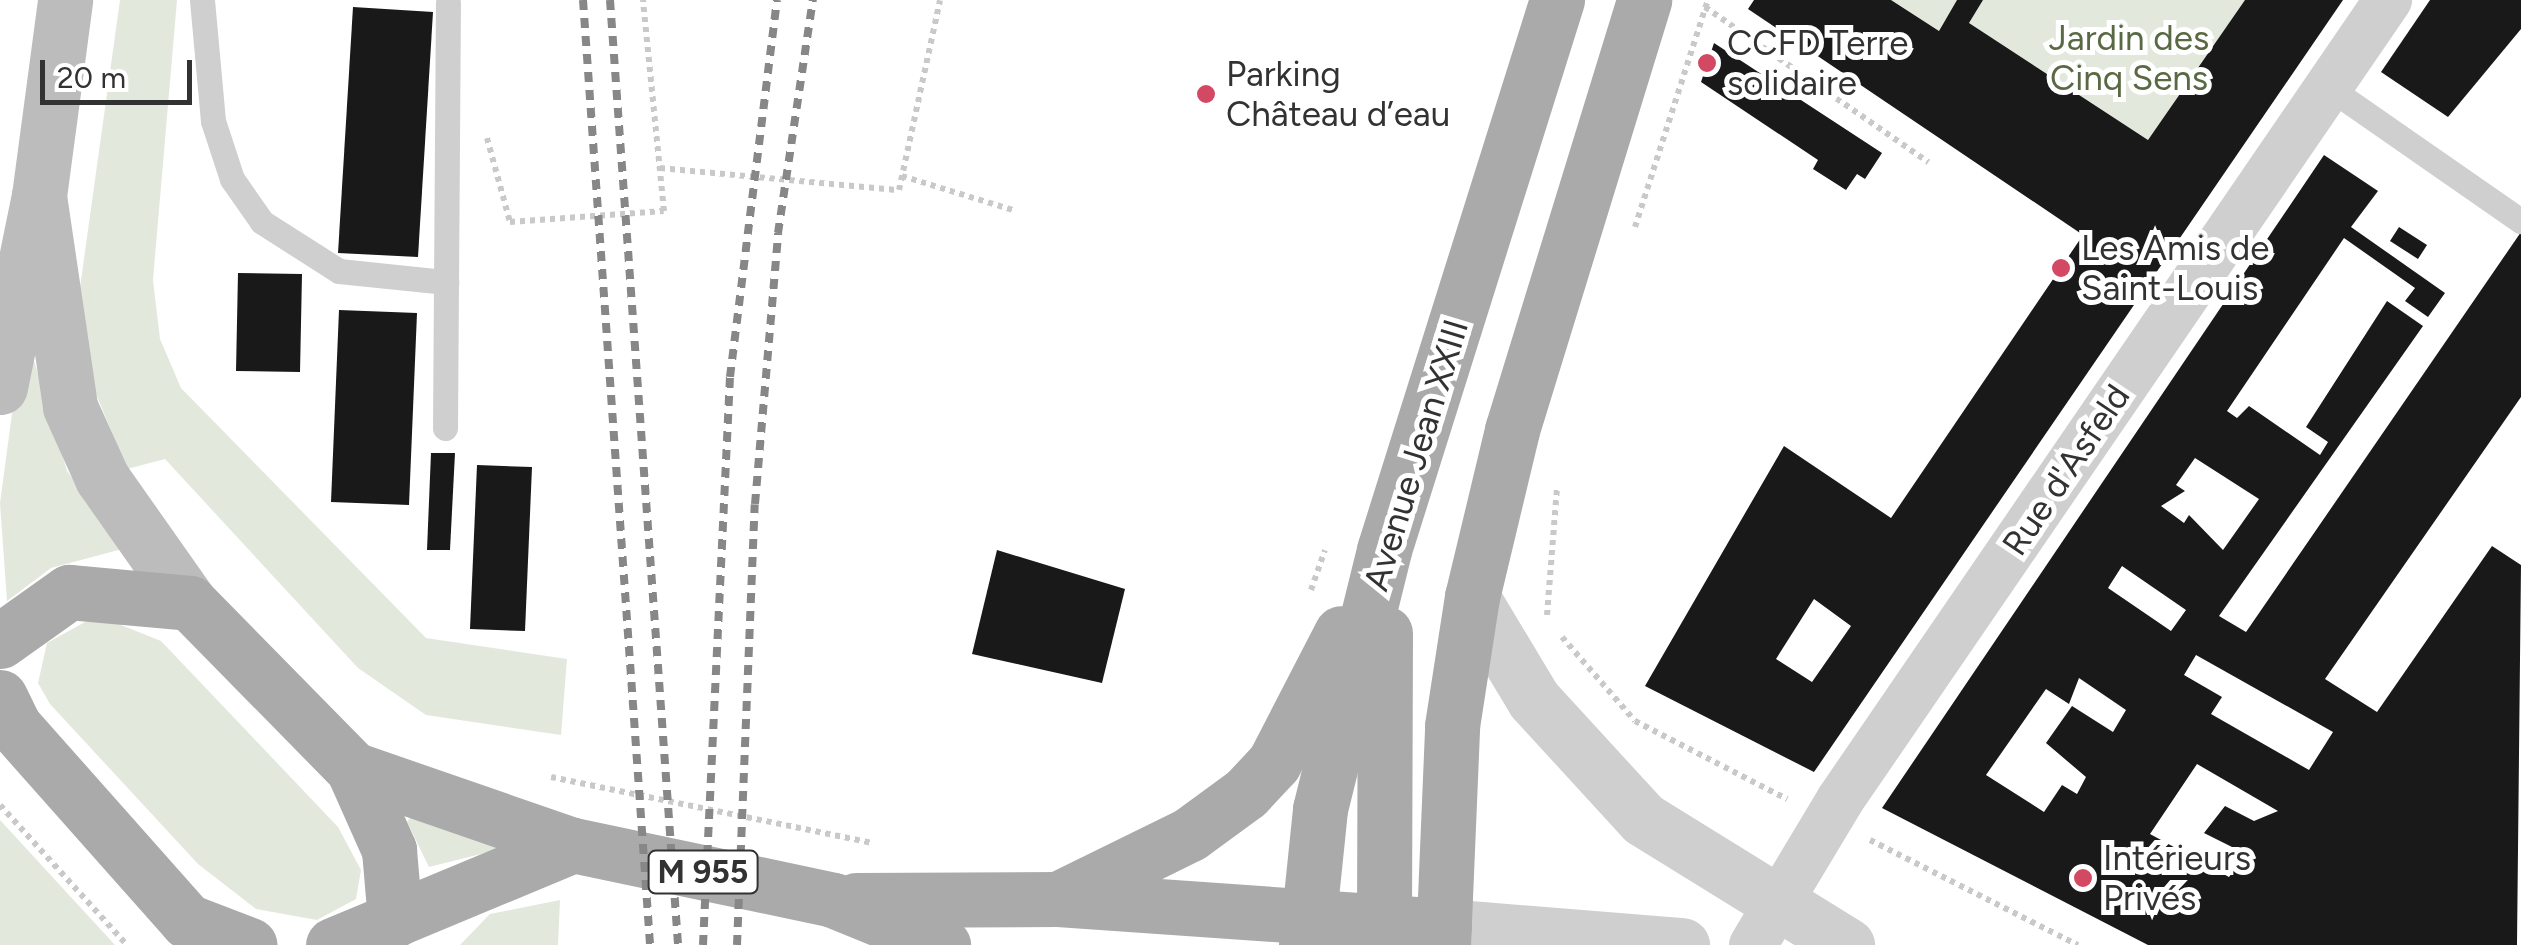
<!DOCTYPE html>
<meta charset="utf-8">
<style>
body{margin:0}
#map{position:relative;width:2521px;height:945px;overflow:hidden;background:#fff;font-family:Figtree,sans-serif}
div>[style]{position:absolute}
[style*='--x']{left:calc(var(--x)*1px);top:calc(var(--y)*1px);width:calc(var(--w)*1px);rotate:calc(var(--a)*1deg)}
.green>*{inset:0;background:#e3e8dc}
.building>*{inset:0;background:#191919}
.path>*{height:6px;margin-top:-3px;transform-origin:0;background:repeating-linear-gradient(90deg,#c9c9c9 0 5px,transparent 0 10px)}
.service>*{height:25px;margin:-12.5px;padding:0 12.5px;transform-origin:12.5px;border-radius:12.5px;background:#cfcfcf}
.minor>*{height:48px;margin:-24px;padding:0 24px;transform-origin:24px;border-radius:24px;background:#cfcfcf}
.tertiary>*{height:55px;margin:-27.5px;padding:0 27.5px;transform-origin:27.5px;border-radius:27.5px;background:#cfcfcf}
.secondary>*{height:55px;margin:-27.5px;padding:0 27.5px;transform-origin:27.5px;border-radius:27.5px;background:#bcbcbc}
.primary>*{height:55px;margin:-27.5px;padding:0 27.5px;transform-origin:27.5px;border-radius:27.5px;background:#aaa}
.rail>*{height:8px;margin-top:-4px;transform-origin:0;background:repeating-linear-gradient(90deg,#878787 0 10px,transparent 0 18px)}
.dots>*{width:28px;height:28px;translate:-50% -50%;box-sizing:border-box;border:5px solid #fff;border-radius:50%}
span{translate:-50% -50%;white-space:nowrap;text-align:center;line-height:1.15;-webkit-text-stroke:10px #fff;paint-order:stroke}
.shield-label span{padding:2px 8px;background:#fff;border:2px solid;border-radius:8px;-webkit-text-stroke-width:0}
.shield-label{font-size:32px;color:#323232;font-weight:700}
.park-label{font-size:35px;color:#596943}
.poi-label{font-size:35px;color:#323232}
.left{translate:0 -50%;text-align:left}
.street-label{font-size:35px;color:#323232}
.scale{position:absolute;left:40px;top:60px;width:152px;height:45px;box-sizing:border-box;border:5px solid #323232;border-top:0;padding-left:12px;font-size:30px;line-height:35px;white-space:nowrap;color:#323232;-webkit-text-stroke:8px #fff;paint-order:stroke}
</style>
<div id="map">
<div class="green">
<div style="clip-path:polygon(120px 0,177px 0,153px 280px,160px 339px,181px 388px,426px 638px,567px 659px,561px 735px,426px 715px,358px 668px,165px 459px,127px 469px,73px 338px)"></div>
<div style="clip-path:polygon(1891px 0,1957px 0,1939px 31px)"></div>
<div style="clip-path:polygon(1983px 0,2245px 0,2148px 140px,1969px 23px)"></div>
<div style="clip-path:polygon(20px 354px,32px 354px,67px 471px,126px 548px,51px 568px,7px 601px,0 503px)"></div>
<div style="clip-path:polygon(111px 621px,161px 641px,338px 827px,361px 870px,356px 899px,317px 920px,256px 909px,198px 864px,50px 704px,38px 683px,47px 643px,85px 622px)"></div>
<div style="clip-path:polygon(414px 813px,525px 843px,429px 867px,407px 822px)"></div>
<div style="clip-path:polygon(0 820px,115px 945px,0 945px)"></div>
<div style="clip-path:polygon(560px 900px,558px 945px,460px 945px,490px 914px)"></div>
</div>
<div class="building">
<div style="clip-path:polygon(evenodd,1754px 0,1891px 0,1939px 31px,1957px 0,1983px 0,1969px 23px,2148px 140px,2245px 0,2343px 0,1814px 772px,1645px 686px,1784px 446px,1891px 518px,2083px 235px,1748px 9px,1754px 0,1814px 599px,1851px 626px,1812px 682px,1776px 659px,1814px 599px)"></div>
<div style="clip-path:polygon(2430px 0,2521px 0,2521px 29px,2448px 117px,2381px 72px)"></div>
<div style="clip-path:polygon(353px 7px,433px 12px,418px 257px,338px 253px)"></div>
<div style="clip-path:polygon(1714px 43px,1882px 153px,1865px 179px,1857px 174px,1846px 190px,1813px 169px,1818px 160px,1701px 82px)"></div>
<div style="clip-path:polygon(evenodd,2324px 155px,2378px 191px,2351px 227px,2445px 293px,2428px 317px,2405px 301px,2415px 288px,2344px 238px,2227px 411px,2237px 418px,2249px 406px,2320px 455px,2328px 442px,2306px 427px,2387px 301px,2423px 326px,2219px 616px,2246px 632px,2521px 232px,2521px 397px,2325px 679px,2377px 712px,2492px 546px,2521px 565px,2517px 945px,2148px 945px,1882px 808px,2324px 155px,2195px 458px,2259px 499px,2223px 550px,2189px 515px,2184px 523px,2161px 506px,2185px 491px,2176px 485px,2195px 458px,2324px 155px,2122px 566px,2186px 610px,2171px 631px,2108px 588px,2122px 566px,2324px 155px,2196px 655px,2333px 732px,2309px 770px,2211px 714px,2222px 697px,2184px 675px,2196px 655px,2324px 155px,2079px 678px,2126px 710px,2113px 732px,2072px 706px,2046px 743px,2086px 777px,2077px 794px,2062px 785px,2044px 812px,1986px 775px,2046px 689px,2069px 704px,2079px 678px,2324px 155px,2197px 764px,2278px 811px,2254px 821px,2225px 806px,2204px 833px,2246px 854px,2229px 877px,2150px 834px,2197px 764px)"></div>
<div style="clip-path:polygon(2399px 227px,2427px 245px,2418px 259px,2390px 241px)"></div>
<div style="clip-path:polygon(238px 273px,302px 274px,300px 372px,236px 371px)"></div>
<div style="clip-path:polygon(339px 310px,417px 313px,409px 505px,331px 502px)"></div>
<div style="clip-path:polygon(431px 453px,455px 453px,450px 550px,427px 550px)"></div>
<div style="clip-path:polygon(477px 465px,532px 467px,525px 631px,470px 629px)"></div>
<div style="clip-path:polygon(997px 550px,1125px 589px,1102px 683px,972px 654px)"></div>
</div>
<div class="path">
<div style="--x:1705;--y:7;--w:272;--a:34.8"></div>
<div style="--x:487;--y:138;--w:87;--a:74.7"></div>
<div style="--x:510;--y:222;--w:154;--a:-4.1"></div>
<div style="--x:664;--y:211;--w:212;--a:-95.7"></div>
<div style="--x:660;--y:168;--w:240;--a:5.3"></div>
<div style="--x:899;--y:190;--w:194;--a:-77.8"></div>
<div style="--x:902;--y:176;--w:119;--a:17.1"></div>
<div style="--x:1635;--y:227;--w:238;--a:-72.2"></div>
<div style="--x:1311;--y:590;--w:42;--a:-70.7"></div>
<div style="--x:1547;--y:615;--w:127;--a:-85.5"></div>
<div style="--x:1562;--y:637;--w:111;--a:49"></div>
<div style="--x:1635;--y:721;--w:171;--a:27.2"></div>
<div style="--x:551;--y:777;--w:328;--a:11.6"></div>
<div style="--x:0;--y:805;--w:189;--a:47.8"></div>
<div style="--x:1870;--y:840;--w:233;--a:26.8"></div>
</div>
<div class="service">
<div style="--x:202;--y:0;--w:121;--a:84.8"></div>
<div style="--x:213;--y:121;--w:61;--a:71.9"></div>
<div style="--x:232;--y:179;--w:52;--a:55.1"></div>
<div style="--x:262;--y:222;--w:91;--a:32.5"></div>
<div style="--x:339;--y:271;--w:108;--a:5.9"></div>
<div style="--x:2328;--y:87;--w:235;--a:34.8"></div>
<div style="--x:445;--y:428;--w:425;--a:-89.6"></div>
</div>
<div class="minor">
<div style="--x:1753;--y:945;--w:169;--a:-59"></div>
<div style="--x:1840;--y:800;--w:970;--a:-55.59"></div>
</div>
<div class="tertiary">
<div style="--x:1472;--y:597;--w:120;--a:59"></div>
<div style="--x:1534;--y:700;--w:161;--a:47.5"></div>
<div style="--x:1643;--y:819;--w:240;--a:31.7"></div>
<div style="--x:1444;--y:926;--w:239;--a:4.6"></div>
</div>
<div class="secondary">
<div style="--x:39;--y:196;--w:213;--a:81.6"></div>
<div style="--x:70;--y:407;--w:78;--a:65.7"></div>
<div style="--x:102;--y:478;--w:153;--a:54.9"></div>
<div style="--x:0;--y:387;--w:195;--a:-78.5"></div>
<div style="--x:39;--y:196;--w:198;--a:-82.4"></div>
</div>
<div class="primary">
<div style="--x:1385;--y:633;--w:290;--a:90.2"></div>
<div style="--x:1384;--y:923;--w:24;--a:66"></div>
<div style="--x:0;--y:641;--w:85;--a:-35.4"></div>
<div style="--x:69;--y:592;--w:121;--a:5.2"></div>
<div style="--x:190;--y:603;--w:233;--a:45.5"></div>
<div style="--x:353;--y:769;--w:89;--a:66"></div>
<div style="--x:389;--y:850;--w:70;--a:85.1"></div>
<div style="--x:0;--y:697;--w:32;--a:64"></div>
<div style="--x:14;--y:726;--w:261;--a:48.4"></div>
<div style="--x:187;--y:921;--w:67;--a:20.9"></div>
<div style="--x:353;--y:769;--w:233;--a:19.1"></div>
<div style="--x:573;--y:845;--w:266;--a:11.9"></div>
<div style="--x:833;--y:900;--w:119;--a:22.2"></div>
<div style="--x:1058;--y:899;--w:147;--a:-26.2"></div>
<div style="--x:1190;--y:834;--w:69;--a:-36.2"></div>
<div style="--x:1246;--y:793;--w:41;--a:-47"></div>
<div style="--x:1274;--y:763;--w:146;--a:-62.7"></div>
<div style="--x:856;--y:900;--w:202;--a:-0.3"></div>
<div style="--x:1058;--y:899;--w:387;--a:4"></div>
<div style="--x:333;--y:945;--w:260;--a:-22.6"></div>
<div style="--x:1306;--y:945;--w:137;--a:-84.1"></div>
<div style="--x:1320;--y:809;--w:267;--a:-76.1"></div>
<div style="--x:1384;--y:550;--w:577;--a:-72.54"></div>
<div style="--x:1443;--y:945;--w:219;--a:-87.6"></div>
<div style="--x:1452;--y:726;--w:131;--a:-81.2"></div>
<div style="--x:1472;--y:597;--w:172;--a:-76.5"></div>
<div style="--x:1512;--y:430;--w:450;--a:-72.9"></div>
</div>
<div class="rail">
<div style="--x:583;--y:0;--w:947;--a:85.94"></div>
<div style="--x:610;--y:0;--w:947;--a:85.88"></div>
<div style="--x:703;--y:945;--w:569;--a:-87.28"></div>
<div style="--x:730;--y:377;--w:380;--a:-82.9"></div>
<div style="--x:737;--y:945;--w:441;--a:-87.7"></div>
<div style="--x:755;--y:504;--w:272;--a:-85.1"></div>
<div style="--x:778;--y:233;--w:236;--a:-81.5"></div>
</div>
<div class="dots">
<div style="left:1707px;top:63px;background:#d34963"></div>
<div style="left:1206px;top:94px;background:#d34963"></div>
<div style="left:2061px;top:268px;background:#d34963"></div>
<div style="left:2083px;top:878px;background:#d34963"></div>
</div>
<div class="shield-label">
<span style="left:703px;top:872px">M 955</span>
</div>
<div class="park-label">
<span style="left:2129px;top:58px">Jardin des<br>Cinq Sens</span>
</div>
<div class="poi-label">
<span class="left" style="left:1727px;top:63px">CCFD Terre<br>solidaire</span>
<span class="left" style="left:1226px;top:94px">Parking<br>Château d’eau</span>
<span class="left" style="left:2081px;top:268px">Les Amis de<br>Saint-Louis</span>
<span class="left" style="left:2103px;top:878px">Intérieurs<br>Privés</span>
</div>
<div class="street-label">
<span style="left:1416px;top:455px;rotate:-73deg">Avenue Jean XXIII</span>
<span style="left:2066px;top:470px;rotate:-56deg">Rue d'Asfeld</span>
</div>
<div class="scale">20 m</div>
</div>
